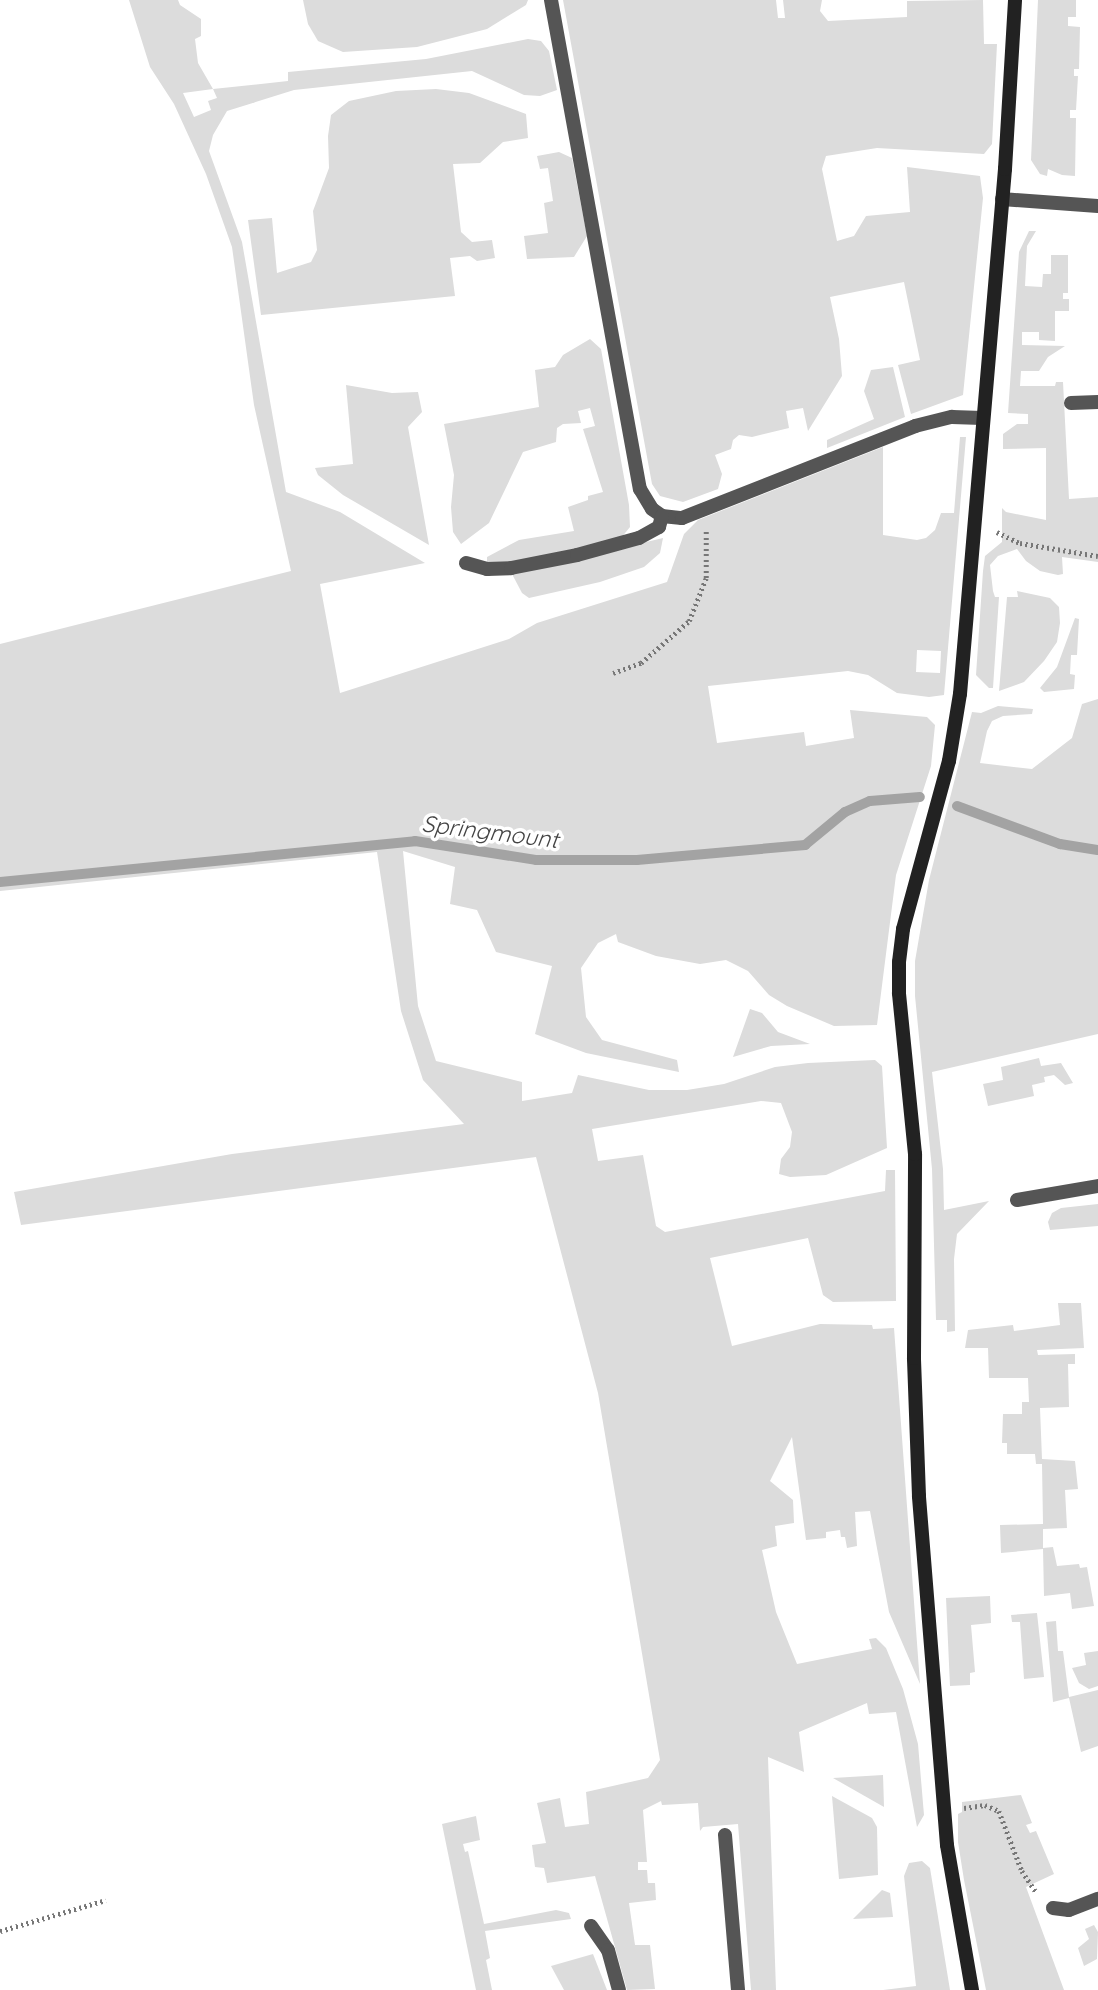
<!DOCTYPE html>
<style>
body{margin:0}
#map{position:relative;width:1098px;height:1990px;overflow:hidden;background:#fff;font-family:Quicksand,sans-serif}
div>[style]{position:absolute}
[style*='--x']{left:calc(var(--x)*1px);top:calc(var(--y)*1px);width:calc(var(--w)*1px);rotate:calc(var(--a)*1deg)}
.green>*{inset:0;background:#dcdcdc}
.stream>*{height:10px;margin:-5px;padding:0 5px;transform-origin:5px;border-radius:5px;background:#a3a3a3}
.path>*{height:4.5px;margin-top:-2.25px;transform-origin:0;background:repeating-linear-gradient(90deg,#777 0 2px,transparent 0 5.5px)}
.minor>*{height:14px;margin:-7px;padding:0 7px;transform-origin:7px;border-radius:7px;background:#555}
.secondary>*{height:14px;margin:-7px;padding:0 7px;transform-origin:7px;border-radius:7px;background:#222}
span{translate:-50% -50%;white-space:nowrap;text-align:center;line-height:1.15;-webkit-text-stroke:7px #fff;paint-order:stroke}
.water-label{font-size:23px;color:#444;font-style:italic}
</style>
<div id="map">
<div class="green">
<div style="clip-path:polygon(evenodd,129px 0,178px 0,180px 5px,201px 19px,201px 36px,195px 39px,198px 63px,213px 89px,288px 81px,288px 72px,426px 59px,528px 39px,541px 41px,549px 51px,557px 90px,540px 96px,524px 95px,472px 71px,294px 90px,227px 111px,213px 135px,209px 151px,242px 242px,286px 492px,340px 512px,425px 563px,320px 584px,340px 693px,509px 639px,537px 623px,667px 582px,684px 534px,698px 520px,883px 447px,883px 535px,917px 540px,926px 538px,935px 530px,941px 513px,954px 513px,960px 437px,966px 437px,944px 695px,929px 697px,897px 693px,868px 675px,848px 671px,708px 686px,717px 743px,804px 732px,806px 746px,854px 738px,850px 710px,927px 717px,935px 725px,931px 766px,896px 875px,877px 1025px,834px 1026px,787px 1006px,769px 995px,748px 971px,726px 960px,700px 964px,656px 956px,618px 942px,616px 934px,598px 943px,581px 968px,586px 1017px,602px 1040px,677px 1060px,679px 1072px,586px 1053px,535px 1034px,552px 966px,496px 952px,477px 910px,450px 904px,455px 867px,403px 851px,418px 1006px,436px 1061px,522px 1082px,522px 1101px,572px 1093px,578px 1075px,649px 1090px,687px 1090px,724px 1084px,775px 1067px,808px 1063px,875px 1060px,882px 1066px,887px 1148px,826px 1175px,790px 1177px,779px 1174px,781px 1159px,790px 1147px,792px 1132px,781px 1103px,761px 1101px,592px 1129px,598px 1161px,643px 1155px,656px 1226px,665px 1232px,885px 1191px,886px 1170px,895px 1170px,896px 1301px,833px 1302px,823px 1295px,808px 1238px,710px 1258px,732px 1346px,820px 1324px,872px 1325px,873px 1329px,894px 1328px,920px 1684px,889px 1612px,870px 1511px,855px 1512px,857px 1546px,847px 1548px,845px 1537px,841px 1537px,840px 1530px,826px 1532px,826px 1538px,806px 1540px,792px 1437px,770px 1481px,793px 1500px,794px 1523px,775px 1526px,777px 1546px,762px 1550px,776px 1612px,797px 1664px,872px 1649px,869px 1639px,876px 1638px,886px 1648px,903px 1689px,918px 1744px,924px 1815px,917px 1827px,896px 1712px,869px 1714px,867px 1703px,799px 1732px,804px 1772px,768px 1757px,776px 1990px,751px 1990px,738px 1824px,703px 1827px,700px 1831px,698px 1803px,662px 1805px,661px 1801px,643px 1810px,647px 1862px,638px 1862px,638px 1870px,647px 1870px,648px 1883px,655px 1883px,656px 1900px,629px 1903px,635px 1945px,650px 1945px,655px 1989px,627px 1990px,595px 1876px,547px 1883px,544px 1868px,535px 1867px,532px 1845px,546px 1843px,537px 1803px,560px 1798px,565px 1827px,589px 1824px,586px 1792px,648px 1778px,660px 1760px,598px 1393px,536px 1157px,21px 1225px,14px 1192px,232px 1154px,464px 1124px,423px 1080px,401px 1011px,377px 852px,0 891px,0 644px,291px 571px,254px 405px,232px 247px,206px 174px,174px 104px,150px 67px,129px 0,213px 89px,217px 98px,208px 101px,211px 110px,194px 117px,183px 93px,213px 89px,129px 0,917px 650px,941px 651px,940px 673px,916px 672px,917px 650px)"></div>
<div style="clip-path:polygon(303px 0,528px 0,526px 5px,487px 29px,417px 47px,343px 52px,318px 41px,308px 24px)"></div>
<div style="clip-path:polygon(563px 0,776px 0,778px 18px,785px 18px,783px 0,822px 0,820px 11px,828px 21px,907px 17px,907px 1px,983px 0,984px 44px,997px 44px,992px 144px,984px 154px,877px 148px,826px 156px,822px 169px,837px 241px,854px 236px,866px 216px,910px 212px,907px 167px,980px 176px,983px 198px,963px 395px,911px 414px,898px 365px,920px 360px,904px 282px,830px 297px,839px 339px,842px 376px,808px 431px,803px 408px,786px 411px,789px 428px,752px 437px,739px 435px,733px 440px,731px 449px,715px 455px,722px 474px,718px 489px,683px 502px,660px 496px,652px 484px)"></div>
<div style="clip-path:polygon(1038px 0,1076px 0,1076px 17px,1068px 17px,1068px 26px,1080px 27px,1079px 69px,1074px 69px,1074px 76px,1078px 76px,1076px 110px,1070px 110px,1070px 118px,1076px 118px,1075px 176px,1062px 175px,1048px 169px,1047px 176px,1040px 174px,1031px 160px)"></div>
<div style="clip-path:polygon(436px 89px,469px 93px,526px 114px,528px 138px,503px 142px,480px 163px,453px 164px,461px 232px,472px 242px,492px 240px,495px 258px,477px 261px,470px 256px,450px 258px,455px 296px,261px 315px,248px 220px,272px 218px,277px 273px,311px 262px,317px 250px,313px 211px,329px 168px,328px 136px,331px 115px,349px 101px,396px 91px)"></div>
<div style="clip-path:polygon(559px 152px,572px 158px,587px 236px,574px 257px,527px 259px,524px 236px,548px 233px,544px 203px,553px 201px,548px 168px,540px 169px,537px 156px)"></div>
<div style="clip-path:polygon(1029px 231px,1036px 231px,1027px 246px,1025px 286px,1042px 287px,1043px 274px,1051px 274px,1051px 255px,1068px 255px,1068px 293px,1063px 293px,1063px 299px,1069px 299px,1069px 311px,1055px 311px,1055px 341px,1039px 340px,1039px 332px,1022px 332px,1022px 345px,1065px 346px,1048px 357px,1039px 371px,1021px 371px,1020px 386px,1055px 386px,1056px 382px,1063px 382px,1069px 499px,1098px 497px,1098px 562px,1062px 557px,1063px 574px,1058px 575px,1040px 571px,1026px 561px,1017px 549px,998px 556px,990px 565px,993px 591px,995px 597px,999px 597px,993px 688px,989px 688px,976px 675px,983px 571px,985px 556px,1002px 542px,1002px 508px,1006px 512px,1046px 520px,1046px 448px,1003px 449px,1003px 434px,1017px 424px,1028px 424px,1028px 414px,1008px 413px,1019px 252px)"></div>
<div style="clip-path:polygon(590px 339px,601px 349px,629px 505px,630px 527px,621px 538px,534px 561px,487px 563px,487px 557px,519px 540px,574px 531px,568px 507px,588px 500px,588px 496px,603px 492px,583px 429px,595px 426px,590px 408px,578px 411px,581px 423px,563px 424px,557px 428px,556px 442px,523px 452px,489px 523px,461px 544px,453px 532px,451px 507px,454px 475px,444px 424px,539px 407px,535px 370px,555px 367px,563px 355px)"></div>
<div style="clip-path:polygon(893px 367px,905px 417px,827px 448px,827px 440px,874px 419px,864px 391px,871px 370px)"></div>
<div style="clip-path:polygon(346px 385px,392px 393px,418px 392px,422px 412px,408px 427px,429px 545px,343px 495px,318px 475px,315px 468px,353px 464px)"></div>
<div style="clip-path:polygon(663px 538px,660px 553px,644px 567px,600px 582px,529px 598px,522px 593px,512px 574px)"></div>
<div style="clip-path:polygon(1017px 591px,1050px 598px,1059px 607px,1060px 623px,1057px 642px,1044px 661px,1024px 682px,999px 691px,1007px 597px,1018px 597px)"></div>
<div style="clip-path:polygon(1075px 618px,1079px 619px,1077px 655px,1071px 655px,1070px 674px,1075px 675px,1074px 689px,1044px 692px,1040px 688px,1057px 667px)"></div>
<div style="clip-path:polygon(1098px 699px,1098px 1034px,932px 1072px,943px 1169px,944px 1210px,989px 1201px,957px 1234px,954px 1259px,955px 1331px,947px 1332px,947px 1320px,936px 1320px,932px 1169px,915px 996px,915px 961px,929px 880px,972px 712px,981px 713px,998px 706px,1033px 709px,1032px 714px,1003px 716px,992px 721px,987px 731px,980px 763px,1032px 769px,1072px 738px,1082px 704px)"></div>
<div style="clip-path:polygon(750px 1009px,762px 1013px,778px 1032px,810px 1044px,771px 1046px,733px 1057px)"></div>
<div style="clip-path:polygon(1039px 1058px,1041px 1066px,1061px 1063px,1073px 1083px,1065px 1085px,1054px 1075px,1044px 1077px,1045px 1082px,1032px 1085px,1034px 1096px,988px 1106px,983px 1084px,1003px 1080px,1001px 1067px)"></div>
<div style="clip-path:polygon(1098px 1204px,1098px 1226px,1050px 1230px,1048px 1222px,1052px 1213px,1061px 1208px)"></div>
<div style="clip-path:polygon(1058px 1303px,1081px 1303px,1084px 1348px,1037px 1350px,1038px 1355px,1075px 1354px,1075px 1364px,1068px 1364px,1069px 1407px,1040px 1408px,1042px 1459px,1075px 1461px,1078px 1489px,1065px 1490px,1067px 1528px,1043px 1529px,1043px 1548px,1053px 1547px,1057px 1566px,1079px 1564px,1080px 1568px,1087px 1567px,1094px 1606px,1072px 1609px,1070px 1593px,1044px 1596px,1043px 1549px,1001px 1553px,1000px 1525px,1043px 1524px,1042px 1464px,1036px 1464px,1035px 1454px,1007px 1454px,1007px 1443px,1002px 1443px,1003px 1414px,1022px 1414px,1022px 1402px,1029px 1402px,1028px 1378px,989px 1378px,988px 1348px,965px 1348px,968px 1330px,1013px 1325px,1014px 1331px,1060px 1325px)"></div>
<div style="clip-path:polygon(990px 1596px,991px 1623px,971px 1625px,975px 1672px,970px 1673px,970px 1685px,950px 1686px,946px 1598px)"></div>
<div style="clip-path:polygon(1037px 1613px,1044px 1677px,1024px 1679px,1020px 1622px,1012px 1622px,1011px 1615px)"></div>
<div style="clip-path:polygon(1056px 1621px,1058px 1651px,1063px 1651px,1069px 1697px,1098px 1690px,1098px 1746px,1081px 1752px,1069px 1698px,1053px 1702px,1046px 1622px)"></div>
<div style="clip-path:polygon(1098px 1651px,1098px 1686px,1089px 1689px,1079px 1683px,1072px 1668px,1086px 1665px,1084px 1653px)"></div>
<div style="clip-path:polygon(883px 1775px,884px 1807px,833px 1778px)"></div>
<div style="clip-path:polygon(1021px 1795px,1032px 1823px,1026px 1825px,1030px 1833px,1036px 1831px,1054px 1874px,1026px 1887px,1064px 1990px,986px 1990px,964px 1880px,958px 1842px,958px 1814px,962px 1812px,962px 1802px)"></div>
<div style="clip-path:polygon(832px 1796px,872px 1818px,877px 1827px,878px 1875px,839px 1879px)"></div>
<div style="clip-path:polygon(476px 1816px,480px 1840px,463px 1844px,465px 1852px,468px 1851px,484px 1924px,556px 1910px,569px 1913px,571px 1919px,485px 1931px,490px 1958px,486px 1960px,492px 1990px,476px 1990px,442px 1824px)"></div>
<div style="clip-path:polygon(922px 1861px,930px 1868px,950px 1990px,883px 1990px,916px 1986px,904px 1876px,909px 1863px)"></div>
<div style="clip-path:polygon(882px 1890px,890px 1893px,893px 1917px,853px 1919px)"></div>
<div style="clip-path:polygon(1094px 1925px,1098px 1932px,1097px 1959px,1084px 1966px,1078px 1948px,1089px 1939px,1085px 1929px)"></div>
<div style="clip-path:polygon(593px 1954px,607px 1990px,564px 1990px,551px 1966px)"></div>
</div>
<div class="stream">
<div style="--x:957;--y:806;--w:110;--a:20.3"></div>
<div style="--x:1060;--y:844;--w:38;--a:9"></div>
<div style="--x:0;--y:882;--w:417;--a:-5.6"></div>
<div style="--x:415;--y:841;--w:122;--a:8.9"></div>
<div style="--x:536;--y:860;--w:101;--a:0"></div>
<div style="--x:637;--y:860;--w:169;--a:-5.1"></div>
<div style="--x:805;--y:845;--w:52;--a:-39.5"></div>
<div style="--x:845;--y:812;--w:27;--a:-24"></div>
<div style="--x:870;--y:801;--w:50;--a:-4.6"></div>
</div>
<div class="path">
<div style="--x:997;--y:532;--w:25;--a:26"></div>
<div style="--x:1020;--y:543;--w:79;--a:9.5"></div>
<div style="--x:613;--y:673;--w:30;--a:-20"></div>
<div style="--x:641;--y:663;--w:64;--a:-41.2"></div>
<div style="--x:689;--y:621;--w:46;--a:-68.4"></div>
<div style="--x:706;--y:578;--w:47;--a:-90"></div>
<div style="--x:964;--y:1808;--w:21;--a:-8"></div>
<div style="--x:985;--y:1805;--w:15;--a:23"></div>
<div style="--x:999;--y:1811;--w:64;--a:69"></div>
<div style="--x:1022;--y:1871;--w:27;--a:56"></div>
<div style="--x:0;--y:1931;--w:110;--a:-16.3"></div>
</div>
<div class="minor">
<div style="--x:551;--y:0;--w:497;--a:79.7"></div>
<div style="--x:640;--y:489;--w:23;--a:59"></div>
<div style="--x:652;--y:509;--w:12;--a:35"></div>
<div style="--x:662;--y:516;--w:20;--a:6"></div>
<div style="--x:682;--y:518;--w:251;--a:-21.5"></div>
<div style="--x:915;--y:426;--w:38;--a:-14"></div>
<div style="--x:952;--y:417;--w:30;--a:2"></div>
<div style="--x:1002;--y:199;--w:96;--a:4.2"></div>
<div style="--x:1071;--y:403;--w:27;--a:-2"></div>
<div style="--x:466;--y:563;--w:22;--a:16"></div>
<div style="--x:487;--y:569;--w:24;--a:-2"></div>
<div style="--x:511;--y:568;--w:67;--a:-11.1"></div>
<div style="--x:577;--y:555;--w:64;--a:-15.3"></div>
<div style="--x:639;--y:538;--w:23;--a:-29"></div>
<div style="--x:659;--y:527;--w:11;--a:-75"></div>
<div style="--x:1017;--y:1200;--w:82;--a:-9.8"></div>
<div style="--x:725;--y:1835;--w:156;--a:85.2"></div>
<div style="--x:1053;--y:1908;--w:16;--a:7"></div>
<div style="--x:1069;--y:1910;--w:31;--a:-21"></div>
<div style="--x:591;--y:1926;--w:29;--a:55"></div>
<div style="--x:608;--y:1950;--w:41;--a:74.6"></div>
</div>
<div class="secondary">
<div style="--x:972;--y:1990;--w:147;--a:-99.8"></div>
<div style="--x:947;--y:1845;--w:350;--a:-94.6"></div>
<div style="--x:919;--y:1496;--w:138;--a:-92.1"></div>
<div style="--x:914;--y:1358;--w:204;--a:-89.7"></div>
<div style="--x:915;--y:1154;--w:162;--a:-95.7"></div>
<div style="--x:899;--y:993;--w:31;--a:-90"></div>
<div style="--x:899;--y:962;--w:33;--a:-83"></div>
<div style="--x:903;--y:929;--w:174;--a:-74.7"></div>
<div style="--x:949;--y:761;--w:68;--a:-80.7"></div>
<div style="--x:960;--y:694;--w:527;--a:-85.1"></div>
<div style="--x:1005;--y:169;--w:169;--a:-86.6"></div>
</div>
<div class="water-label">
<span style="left:490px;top:832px;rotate:7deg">Springmount</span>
</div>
</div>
